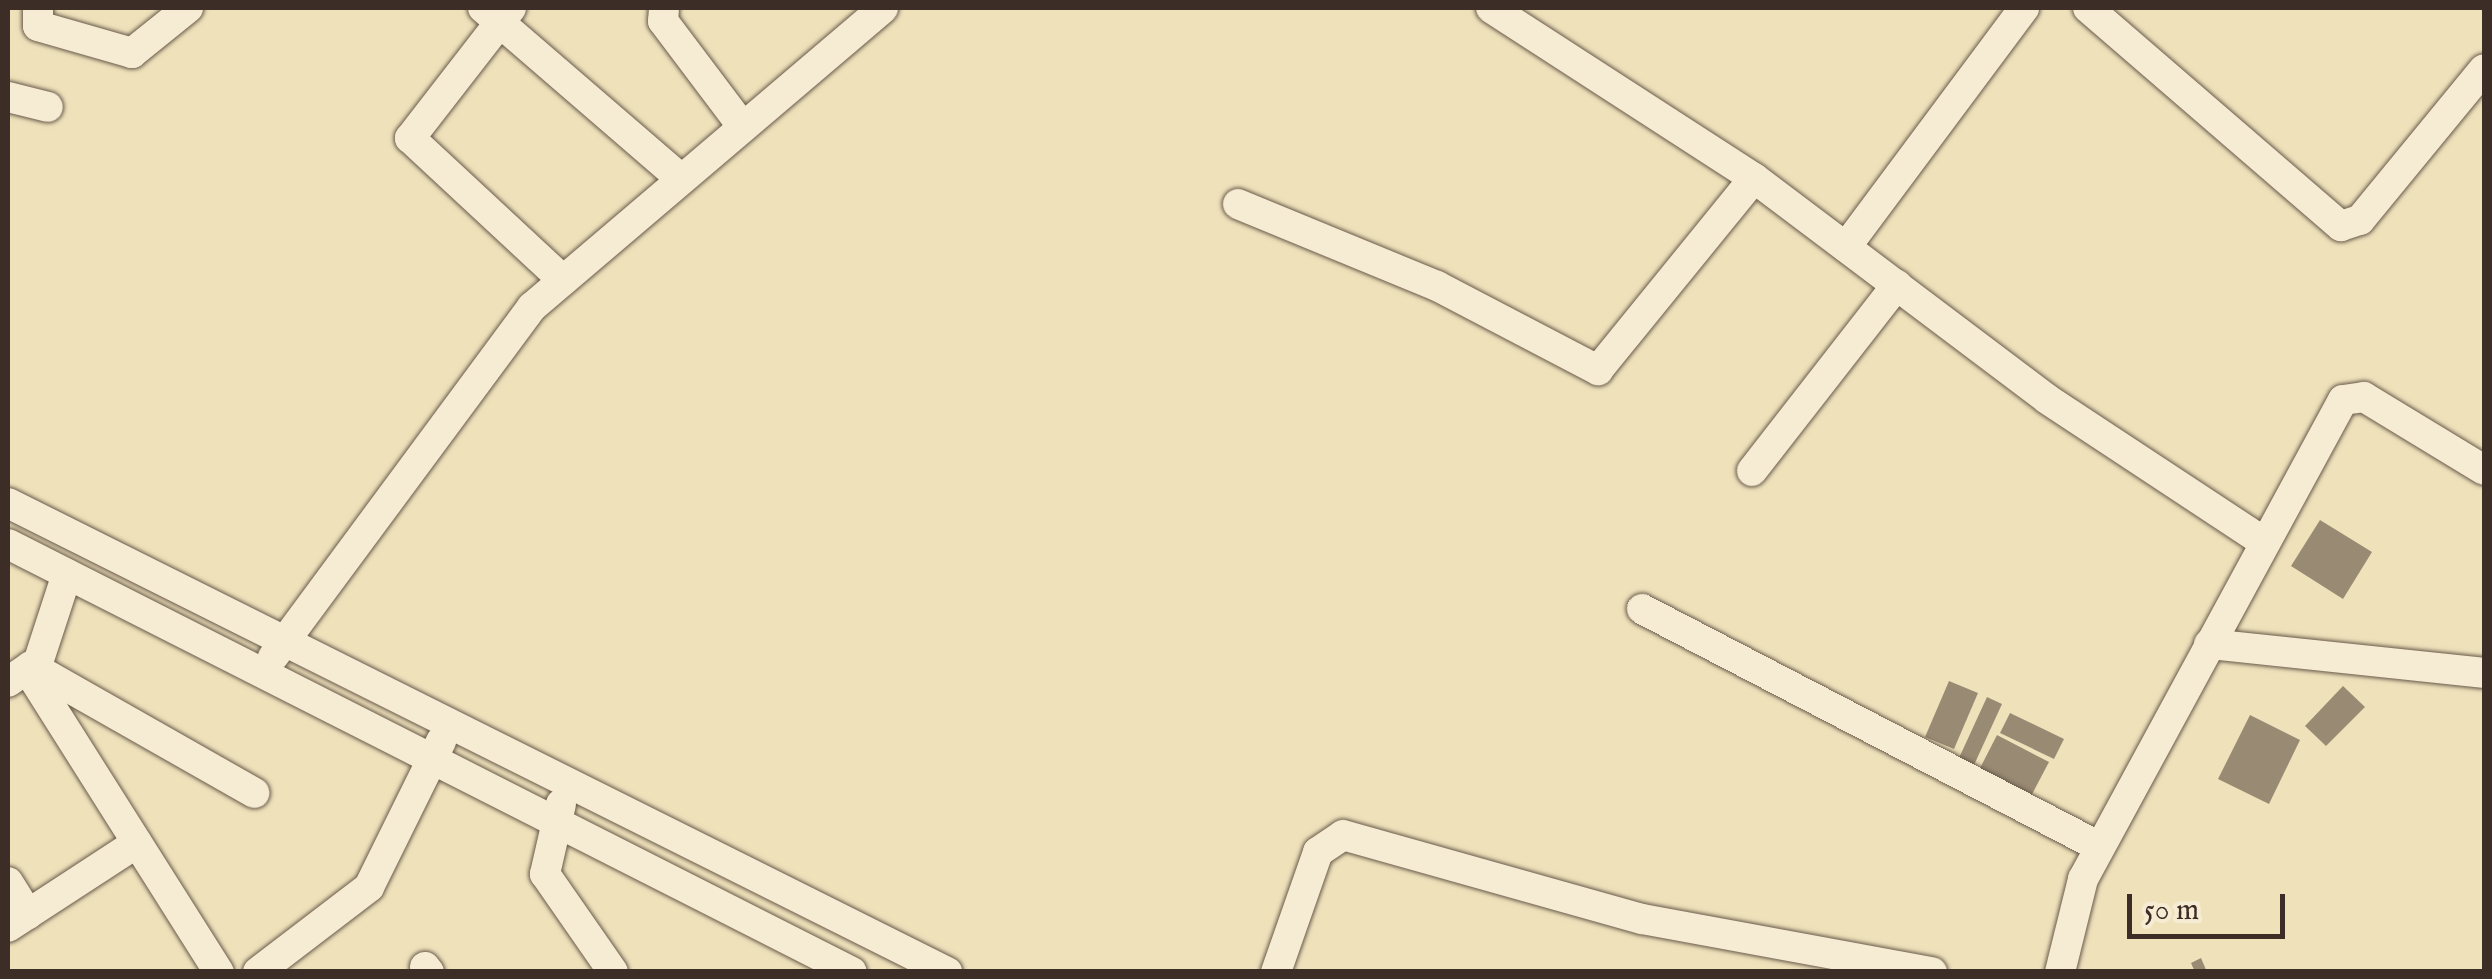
<!DOCTYPE html>
<style>
body{margin:0}
#map{position:relative;width:2492px;height:979px;overflow:hidden;background:#efe2bb;font-family:"IM FELL English",serif}
div>[style]{position:absolute}
[style*='--x']{left:calc(var(--x)*1px);top:calc(var(--y)*1px);width:calc(var(--w)*1px);rotate:calc(var(--a)*1deg)}
.building>*{inset:0;background:#998b73}
.roads{filter:drop-shadow(0 0 2px #695a4b) drop-shadow(0 0 2px #695a4b)}
.minor>*{height:30px;margin:-15px;padding:0 15px;transform-origin:15px;border-radius:15px;background:#f5ecd3}
span{translate:-50% -50%;white-space:nowrap;text-align:center;line-height:1.15;-webkit-text-stroke:9px #f5ecd3;paint-order:stroke}
.frame{position:absolute;inset:0;border:10px solid #3c2d26;pointer-events:none}
.scale{position:absolute;left:2127px;top:894px;width:158px;height:45px;box-sizing:border-box;border:5px solid #3c2d26;border-top:0;padding-left:12px;font-size:30px;line-height:35px;white-space:nowrap;color:#3c2d26;-webkit-text-stroke:8px #f5ecd3;paint-order:stroke}
</style>
<div id="map">
<div class="building">
<div style="clip-path:polygon(2320px 520px,2372px 552px,2343px 599px,2291px 566px)"></div>
<div style="clip-path:polygon(1949px 681px,1978px 693px,1954px 749px,1925px 737px)"></div>
<div style="clip-path:polygon(2343px 686px,2365px 707px,2326px 746px,2305px 726px)"></div>
<div style="clip-path:polygon(1987px 697px,2002px 704px,1974px 765px,1959px 758px)"></div>
<div style="clip-path:polygon(2010px 713px,2064px 739px,2054px 759px,2000px 733px)"></div>
<div style="clip-path:polygon(2250px 715px,2300px 740px,2269px 804px,2218px 779px)"></div>
<div style="clip-path:polygon(1997px 735px,2049px 762px,2029px 800px,1977px 774px)"></div>
<div style="clip-path:polygon(2201px 958px,2207px 972px,2195px 972px,2191px 963px)"></div>
</div>
<div class="roads">
<div class="minor">
<div style="--x:38;--y:8;--w:18;--a:90"></div>
<div style="--x:38;--y:26;--w:98;--a:16"></div>
<div style="--x:132;--y:53;--w:72;--a:-38.8"></div>
<div style="--x:483;--y:8;--w:262;--a:40.8"></div>
<div style="--x:511;--y:8;--w:165;--a:127.8"></div>
<div style="--x:410;--y:138;--w:209;--a:42.9"></div>
<div style="--x:664;--y:8;--w:13;--a:94"></div>
<div style="--x:663;--y:21;--w:133;--a:53"></div>
<div style="--x:1491;--y:8;--w:313;--a:32.9"></div>
<div style="--x:1754;--y:178;--w:367;--a:37"></div>
<div style="--x:2047;--y:399;--w:260;--a:33.4"></div>
<div style="--x:2088;--y:8;--w:334;--a:40.8"></div>
<div style="--x:2341;--y:226;--w:20;--a:-18"></div>
<div style="--x:2360;--y:220;--w:195;--a:-50.6"></div>
<div style="--x:8;--y:97;--w:41;--a:14"></div>
<div style="--x:1238;--y:204;--w:215;--a:22.4"></div>
<div style="--x:1437;--y:286;--w:182;--a:27.6"></div>
<div style="--x:1598;--y:370;--w:247;--a:-50.9"></div>
<div style="--x:1846;--y:247;--w:298;--a:-53.3"></div>
<div style="--x:1752;--y:471;--w:236;--a:-52.1"></div>
<div style="--x:8;--y:503;--w:1050;--a:26.54"></div>
<div style="--x:8;--y:544;--w:946;--a:26.89"></div>
<div style="--x:67;--y:574;--w:109;--a:108.1"></div>
<div style="--x:33;--y:678;--w:348;--a:57.7"></div>
<div style="--x:1642;--y:609;--w:516;--a:27.46"></div>
<div style="--x:2209;--y:644;--w:277;--a:6"></div>
<div style="--x:273;--y:657;--w:435;--a:-53.5"></div>
<div style="--x:532;--y:307;--w:461;--a:-40.4"></div>
<div style="--x:8;--y:682;--w:28;--a:-35"></div>
<div style="--x:31;--y:666;--w:257;--a:29.6"></div>
<div style="--x:561;--y:804;--w:72;--a:102.9"></div>
<div style="--x:545;--y:874;--w:119;--a:55.2"></div>
<div style="--x:8;--y:882;--w:38;--a:58"></div>
<div style="--x:8;--y:927;--w:154;--a:-33.1"></div>
<div style="--x:425;--y:967;--w:6;--a:51"></div>
<div style="--x:258;--y:972;--w:140;--a:-37.4"></div>
<div style="--x:369;--y:887;--w:163;--a:-63.7"></div>
<div style="--x:1276;--y:972;--w:127;--a:-70.7"></div>
<div style="--x:1318;--y:852;--w:30;--a:-34"></div>
<div style="--x:1343;--y:835;--w:311;--a:15.7"></div>
<div style="--x:1642;--y:919;--w:295;--a:10.4"></div>
<div style="--x:2060;--y:972;--w:96;--a:-76.1"></div>
<div style="--x:2083;--y:879;--w:545;--a:-61.51"></div>
<div style="--x:2343;--y:400;--w:21;--a:-8"></div>
<div style="--x:2364;--y:397;--w:140;--a:31.3"></div>
</div>
</div>
<div class="frame"></div>
<div class="scale">50 m</div>
</div>
